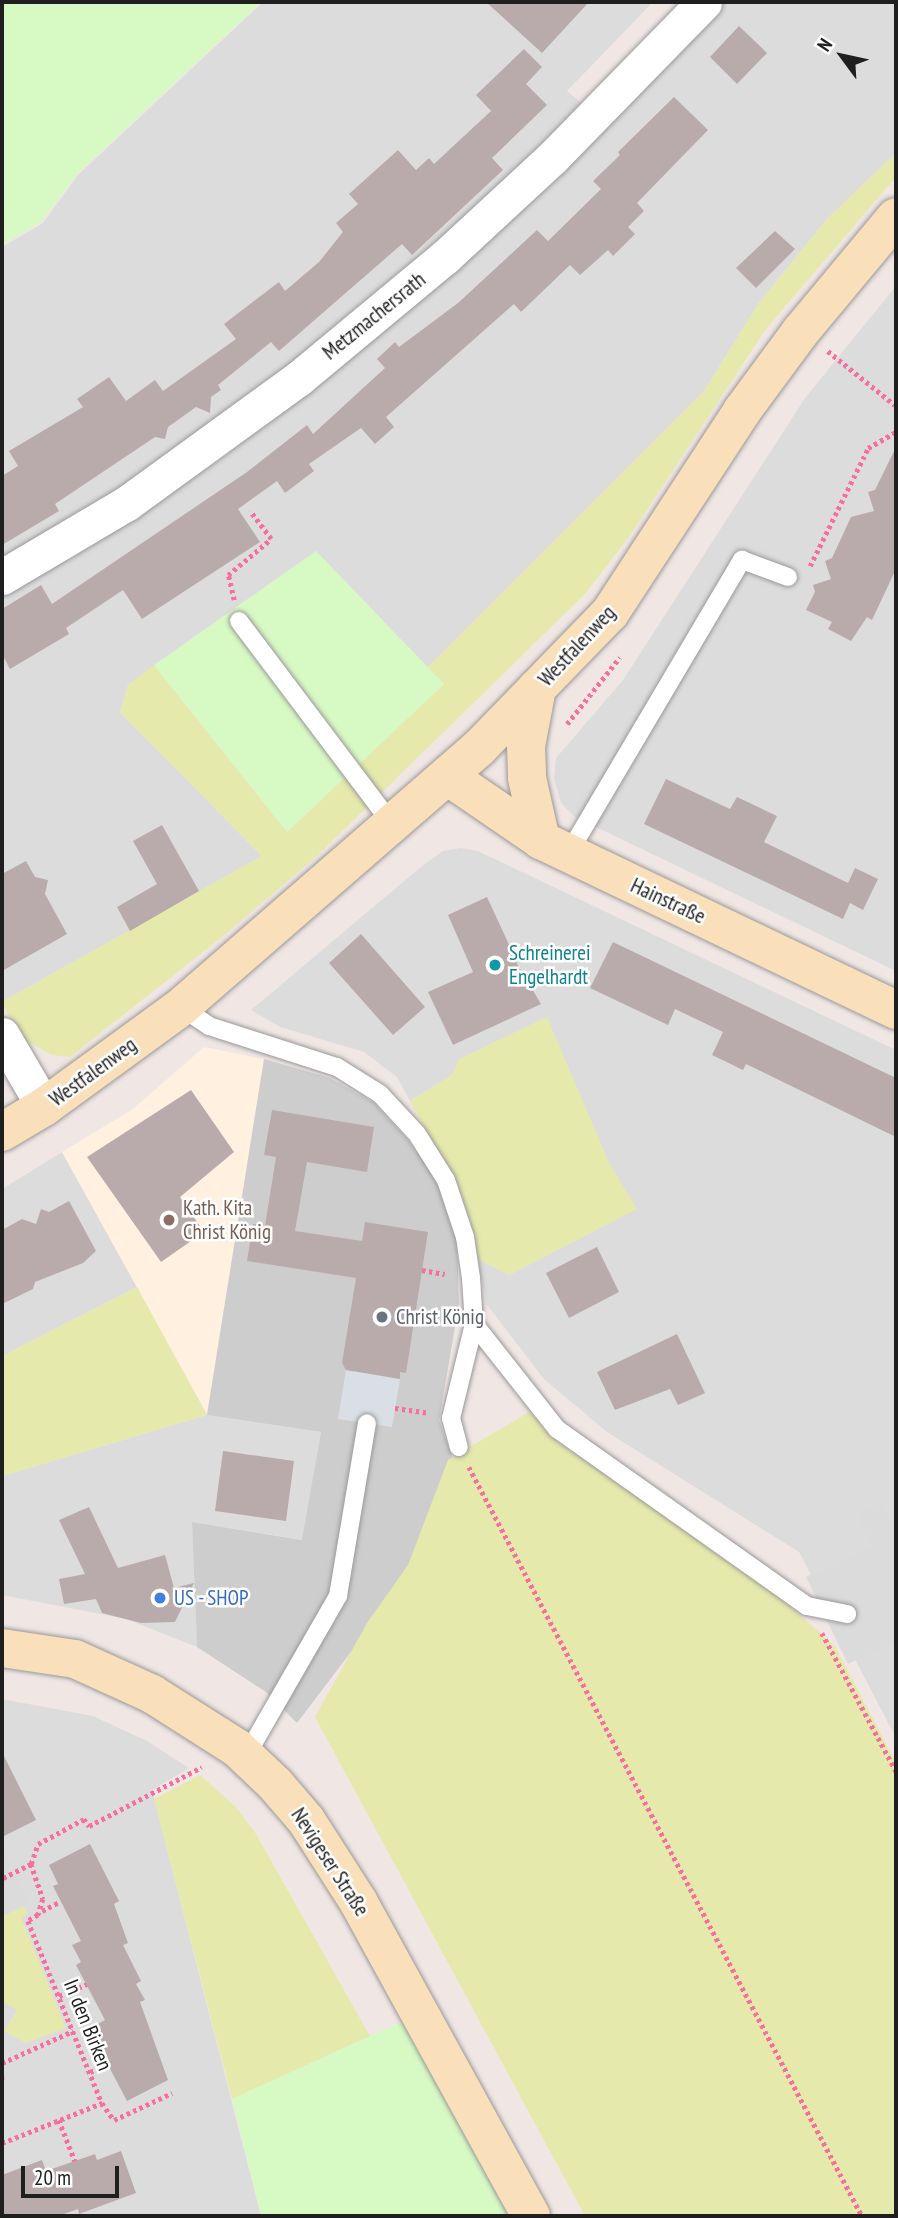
<!DOCTYPE html>
<meta charset="utf-8">
<style>
body{margin:0}
#map{position:relative;width:898px;height:2218px;overflow:hidden;background:#f0e7e5;font-family:"PT Sans Narrow",sans-serif}
div>[style]{position:absolute}
[style*='--x']{left:calc(var(--x)*1px);top:calc(var(--y)*1px);width:calc(var(--w)*1px);rotate:calc(var(--a)*1deg)}
.residential>*{inset:0;background:#dddcdc}
.education>*{inset:0;background:#fff0df}
.religious>*{inset:0;background:#cdcdcd}
.grass>*{inset:0;background:#e6e9ac}
.park>*{inset:0;background:#d7f9c3}
.parking>*{inset:0;background:#dbdbdb}
.plaza>*{inset:0;background:#d9dfe5}
.building>*{inset:0;background:#b9abab}
.path>*{height:4.5px;margin-top:-2.25px;transform-origin:0;background:repeating-linear-gradient(90deg,#f86e9e 0 3.5px,transparent 0 7px)}
.roads{filter:drop-shadow(0 0 2px #999) drop-shadow(0 0 2px #999)}
.lane>*{height:18px;margin:-9px;padding:0 9px;transform-origin:9px;border-radius:9px;background:#fff}
.street>*{height:35px;margin:-17.5px;padding:0 17.5px;transform-origin:17.5px;border-radius:17.5px;background:#fff}
.secondary>*{height:38px;margin:-19px;padding:0 19px;transform-origin:19px;border-radius:19px;background:#f9dfba}
.dots>*{width:19px;height:19px;translate:-50% -50%;box-sizing:border-box;border:4px solid #fff;border-radius:50%}
span{translate:-50% -50%;white-space:nowrap;text-align:center;line-height:1.15;-webkit-text-stroke:5px #fff;paint-order:stroke}
.street-label{font-size:21px;color:#1f1f1f}
.culture-label{font-size:21px;color:#0d838f}
.left{translate:0 -50%;text-align:left}
.education-label{font-size:21px;color:#785e54}
.worship-label{font-size:21px;color:#5b616d}
.shop-label{font-size:21px;color:#366cbe}
.frame{position:absolute;inset:0;border:4px solid #1f1f1f;pointer-events:none}
.north{position:absolute;left:807px;top:21px;width:70px;height:70px;-webkit-text-stroke:5px #fff;paint-order:stroke;rotate:303deg;font-size:19px;font-weight:700;line-height:28px;text-align:center;color:#1f1f1f}
.north::after{content:'';display:block;margin:auto;width:24px;height:32px;background:#1f1f1f;clip-path:polygon(50% 0,100% 100%,50% 72%,0 100%)}
.scale{position:absolute;left:21px;top:2166px;width:98px;height:32px;box-sizing:border-box;border:4px solid #1f1f1f;border-top:0;padding-left:9px;font-size:21px;line-height:24px;white-space:nowrap;color:#1f1f1f;-webkit-text-stroke:5px #fff;paint-order:stroke}
</style>
<div id="map">
<div class="residential">
<div style="clip-path:polygon(263px 2px,653px 2px,567px 91px,584px 105px,342px 329px,131px 484px,2px 563px,2px 247px,43px 223px,78px 175px)"></div>
<div style="clip-path:polygon(722px 2px,896px 2px,896px 153px,827px 219px,759px 303px,704px 391px,427px 668px,316px 551px,128px 685px,120px 712px,262px 856px,2px 1002px,2px 592px,67px 554px,70px 560px,230px 453px,227px 447px)"></div>
<div style="clip-path:polygon(896px 286px,896px 971px,575px 817px,561px 803px,554px 779px,556px 758px,623px 680px,805px 398px)"></div>
<div style="clip-path:polygon(461px 848px,478px 851px,896px 1050px,896px 1738px,799px 1552px,607px 1432px,544px 1379px,487px 1305px,477px 1258px,509px 1275px,636px 1209px,610px 1165px,452px 1075px,410px 1101px,397px 1077px,364px 1052px,280px 1027px,251px 1010px,422px 866px,443px 851px)"></div>
<div style="clip-path:polygon(62px 1152px,137px 1287px,2px 1356px,2px 1189px)"></div>
<div style="clip-path:polygon(207px 1415px,321px 1432px,303px 1540px,192px 1522px,197px 1647px,126px 1619px,2px 1595px,2px 1476px)"></div>
<div style="clip-path:polygon(2px 1699px,93px 1716px,147px 1741px,189px 1768px,152px 1790px,261px 2216px,2px 2216px)"></div>
</div>
<div class="education">
<div style="clip-path:polygon(204px 1047px,264px 1059px,207px 1414px,62px 1152px,133px 1109px)"></div>
</div>
<div class="religious">
<div style="clip-path:polygon(264px 1059px,330px 1078px,374px 1103px,408px 1140px,439px 1183px,457px 1239px,459px 1304px,439px 1420px,454px 1462px,436px 1540px,297px 1723px,266px 1692px,197px 1647px,192px 1522px,302px 1540px,321px 1432px,207px 1415px)"></div>
</div>
<div class="grass">
<div style="clip-path:polygon(896px 153px,896px 177px,766px 329px,629px 537px,584px 595px,318px 855px,222px 937px,70px 1057px,52px 1055px,29px 1042px,23px 1044px,2px 1002px,262px 856px,120px 712px,128px 685px,154px 665px,287px 832px,444px 684px,427px 668px,704px 391px,759px 303px,827px 219px)"></div>
<div style="clip-path:polygon(547px 1017px,610px 1165px,637px 1209px,509px 1275px,477px 1258px,450px 1174px,410px 1101px,452px 1075px,459px 1059px)"></div>
<div style="clip-path:polygon(137px 1287px,207px 1415px,2px 1476px,2px 1356px)"></div>
<div style="clip-path:polygon(529px 1412px,778px 1596px,835px 1646px,896px 1763px,896px 2216px,585px 2216px,315px 1717px,367px 1623px,408px 1565px,448px 1460px)"></div>
<div style="clip-path:polygon(200px 1775px,236px 1807px,256px 1834px,370px 2036px,232px 2099px,154px 1799px)"></div>
<div style="clip-path:polygon(24px 1906px,28px 1914px,21px 1917px,66px 2028px,26px 2043px,4px 2031px,17px 2010px,2px 2001px,2px 1916px)"></div>
</div>
<div class="park">
<div style="clip-path:polygon(2px 2px,261px 2px,78px 173px,41px 222px,2px 245px)"></div>
<div style="clip-path:polygon(316px 551px,444px 684px,287px 832px,154px 665px)"></div>
<div style="clip-path:polygon(403px 2021px,512px 2216px,261px 2216px,232px 2099px)"></div>
</div>
<div class="parking">
<div style="clip-path:polygon(882px 1503px,896px 1530px,896px 1641px,848px 1664px,806px 1577px,871px 1545px,857px 1515px)"></div>
<div style="clip-path:polygon(5px 1851px,31px 1903px,2px 1916px,2px 1853px)"></div>
</div>
<div class="plaza">
<div style="clip-path:polygon(355px 1365px,392px 1371px,391px 1378px,400px 1379px,392px 1427px,338px 1419px,346px 1370px,354px 1372px)"></div>
</div>
<div class="building">
<div style="clip-path:polygon(486px 2px,589px 2px,542px 53px)"></div>
<div style="clip-path:polygon(739px 26px,767px 53px,737px 84px,710px 57px)"></div>
<div style="clip-path:polygon(524px 49px,542px 67px,526px 84px,547px 105px,492px 158px,503px 170px,412px 255px,402px 244px,279px 351px,271px 342px,218px 385px,221px 390px,211px 397px,210px 413px,196px 407px,168px 427px,165px 439px,155px 437px,55px 504px,59px 511px,2px 545px,2px 476px,18px 466px,9px 451px,83px 407px,77px 399px,109px 377px,126px 401px,155px 380px,163px 391px,236px 339px,224px 324px,279px 282px,285px 291px,319px 262px,343px 232px,336px 223px,358px 204px,349px 194px,398px 150px,416px 170px,429px 158px,434px 164px,491px 111px,476px 95px)"></div>
<div style="clip-path:polygon(674px 97px,708px 130px,637px 203px,644px 211px,628px 227px,635px 234px,613px 256px,608px 250px,580px 275px,570px 265px,521px 312px,514px 304px,386px 417px,394px 427px,375px 444px,361px 428px,309px 464px,314px 471px,285px 493px,277px 481px,238px 509px,260px 542px,142px 619px,123px 590px,66px 628px,69px 634px,10px 669px,2px 654px,2px 609px,41px 585px,52px 604px,247px 472px,307px 425px,313px 434px,385px 368px,377px 359px,395px 342px,399px 347px,458px 303px,537px 230px,548px 241px,601px 189px,593px 181px,620px 155px,618px 152px)"></div>
<div style="clip-path:polygon(775px 231px,795px 249px,756px 288px,736px 268px)"></div>
<div style="clip-path:polygon(896px 447px,896px 569px,872px 620px,867px 617px,851px 641px,828px 629px,832px 622px,806px 610px,815px 592px,813px 585px,831px 579px,825px 561px,832px 558px,851px 517px,874px 511px,868px 492px,875px 490px)"></div>
<div style="clip-path:polygon(666px 779px,730px 809px,737px 797px,777px 816px,764px 842px,848px 883px,855px 868px,878px 879px,863px 910px,850px 903px,843px 919px,644px 824px)"></div>
<div style="clip-path:polygon(162px 825px,199px 891px,130px 931px,117px 907px,157px 884px,133px 841px)"></div>
<div style="clip-path:polygon(26px 861px,35px 877px,48px 880px,45px 894px,67px 934px,2px 971px,2px 874px)"></div>
<div style="clip-path:polygon(487px 897px,512px 951px,509px 950px,541px 1004px,453px 1045px,428px 992px,473px 972px,448px 915px)"></div>
<div style="clip-path:polygon(361px 934px,425px 1007px,393px 1035px,329px 963px)"></div>
<div style="clip-path:polygon(613px 942px,896px 1078px,896px 1137px,746px 1064px,743px 1070px,712px 1055px,723px 1032px,675px 1009px,668px 1025px,590px 988px)"></div>
<div style="clip-path:polygon(191px 1090px,234px 1152px,180px 1197px,204px 1232px,161px 1262px,87px 1157px)"></div>
<div style="clip-path:polygon(272px 1110px,374px 1127px,367px 1172px,307px 1162px,295px 1231px,362px 1241px,365px 1222px,428px 1232px,406px 1373px,400px 1372px,400px 1379px,346px 1370px,342px 1363px,356px 1278px,247px 1261px,253px 1224px,265px 1226px,276px 1157px,264px 1155px)"></div>
<div style="clip-path:polygon(69px 1201px,96px 1251px,83px 1263px,35px 1282px,33px 1289px,2px 1304px,2px 1230px,22px 1219px,36px 1224px,41px 1209px,49px 1212px)"></div>
<div style="clip-path:polygon(597px 1247px,619px 1292px,569px 1318px,546px 1273px)"></div>
<div style="clip-path:polygon(677px 1334px,705px 1393px,678px 1405px,670px 1389px,615px 1410px,597px 1372px)"></div>
<div style="clip-path:polygon(223px 1451px,294px 1461px,286px 1521px,215px 1511px)"></div>
<div style="clip-path:polygon(89px 1507px,118px 1568px,165px 1555px,174px 1588px,194px 1583px,175px 1622px,141px 1623px,102px 1613px,96px 1599px,64px 1604px,59px 1579px,85px 1574px,59px 1520px)"></div>
<div style="clip-path:polygon(2px 1752px,36px 1820px,2px 1837px)"></div>
<div style="clip-path:polygon(90px 1844px,119px 1901px,114px 1904px,128px 1943px,123px 1945px,141px 1981px,136px 1984px,145px 2000px,140px 2002px,168px 2080px,127px 2101px,98px 2046px,103px 2044px,94px 2026px,105px 2020px,76px 1965px,81px 1962px,72px 1945px,81px 1941px,53px 1886px,58px 1884px,49px 1865px)"></div>
<div style="clip-path:polygon(121px 2151px,136px 2193px,79px 2214px,78px 2209px,58px 2216px,2px 2216px,2px 2175px,42px 2160px,46px 2171px,95px 2154px,97px 2160px)"></div>
</div>
<div class="path">
<div style="--x:828;--y:351;--w:86;--a:38.9"></div>
<div style="--x:810;--y:566;--w:131;--a:-63.8"></div>
<div style="--x:868;--y:448;--w:32;--a:-30"></div>
<div style="--x:234;--y:600;--w:26;--a:-103"></div>
<div style="--x:228;--y:575;--w:56;--a:-39.9"></div>
<div style="--x:271;--y:539;--w:35;--a:-127"></div>
<div style="--x:567;--y:724;--w:85;--a:-51.7"></div>
<div style="--x:422;--y:1270;--w:23;--a:10"></div>
<div style="--x:395;--y:1408;--w:34;--a:8"></div>
<div style="--x:469;--y:1467;--w:846;--a:62.31"></div>
<div style="--x:822;--y:1633;--w:157;--a:61.8"></div>
<div style="--x:31;--y:1864;--w:37;--a:71"></div>
<div style="--x:43;--y:1899;--w:17;--a:107"></div>
<div style="--x:38;--y:1915;--w:12;--a:149"></div>
<div style="--x:28;--y:1921;--w:196;--a:67.9"></div>
<div style="--x:102;--y:2103;--w:21;--a:55"></div>
<div style="--x:114;--y:2120;--w:64;--a:-25"></div>
<div style="--x:3;--y:1878;--w:31;--a:-27"></div>
<div style="--x:31;--y:1864;--w:21;--a:-71"></div>
<div style="--x:38;--y:1844;--w:52;--a:-28.5"></div>
<div style="--x:84;--y:1819;--w:9;--a:54"></div>
<div style="--x:89;--y:1826;--w:127;--a:-27.6"></div>
<div style="--x:42;--y:1911;--w:21;--a:-28"></div>
<div style="--x:59;--y:1996;--w:30;--a:-23"></div>
<div style="--x:2;--y:2063;--w:78;--a:-24.3"></div>
<div style="--x:90;--y:2072;--w:20;--a:-24"></div>
<div style="--x:2;--y:2076;--w:4;--a:90"></div>
<div style="--x:59;--y:2120;--w:44;--a:68.7"></div>
<div style="--x:2;--y:2143;--w:108;--a:-21.8"></div>
</div>
<div class="roads">
<div class="lane">
<div style="--x:239;--y:621;--w:256;--a:53"></div>
<div style="--x:568;--y:854;--w:342;--a:-59.4"></div>
<div style="--x:742;--y:560;--w:49;--a:20.3"></div>
<div style="--x:181;--y:1007;--w:34;--a:34"></div>
<div style="--x:209;--y:1026;--w:134;--a:17.8"></div>
<div style="--x:337;--y:1067;--w:51;--a:32.1"></div>
<div style="--x:380;--y:1094;--w:54;--a:47.2"></div>
<div style="--x:417;--y:1134;--w:54;--a:57.8"></div>
<div style="--x:446;--y:1180;--w:60;--a:71.6"></div>
<div style="--x:465;--y:1237;--w:41;--a:81.7"></div>
<div style="--x:471;--y:1278;--w:46;--a:86.3"></div>
<div style="--x:474;--y:1324;--w:97;--a:103.7"></div>
<div style="--x:451;--y:1418;--w:30;--a:75"></div>
<div style="--x:474;--y:1324;--w:134;--a:51.7"></div>
<div style="--x:557;--y:1429;--w:306;--a:35.3"></div>
<div style="--x:807;--y:1606;--w:41;--a:11.3"></div>
<div style="--x:246;--y:1756;--w:185;--a:-60.1"></div>
<div style="--x:338;--y:1596;--w:175;--a:-80.5"></div>
</div>
<div class="street">
<div style="--x:2;--y:577;--w:145;--a:-30.6"></div>
<div style="--x:127;--y:503;--w:213;--a:-36"></div>
<div style="--x:299;--y:378;--w:190;--a:-39.7"></div>
<div style="--x:445;--y:257;--w:146;--a:-42.8"></div>
<div style="--x:552;--y:158;--w:218;--a:-45.7"></div>
<div style="--x:2;--y:1035;--w:83;--a:59.7"></div>
</div>
<div class="secondary">
<div style="--x:537;--y:688;--w:59;--a:100.7"></div>
<div style="--x:526;--y:746;--w:32;--a:88"></div>
<div style="--x:527;--y:778;--w:64;--a:77.3"></div>
<div style="--x:449;--y:777;--w:112;--a:34.4"></div>
<div style="--x:541;--y:840;--w:394;--a:25.6"></div>
<div style="--x:2;--y:1132;--w:49;--a:-30.8"></div>
<div style="--x:44;--y:1107;--w:170;--a:-36.1"></div>
<div style="--x:181;--y:1007;--w:395;--a:-41"></div>
<div style="--x:479;--y:748;--w:188;--a:-45.9"></div>
<div style="--x:610;--y:613;--w:241;--a:-56.8"></div>
<div style="--x:742;--y:411;--w:99;--a:-53.6"></div>
<div style="--x:801;--y:331;--w:148;--a:-50.2"></div>
<div style="--x:2;--y:1648;--w:74;--a:8.6"></div>
<div style="--x:75;--y:1659;--w:85;--a:24.4"></div>
<div style="--x:152;--y:1694;--w:101;--a:32.4"></div>
<div style="--x:237;--y:1748;--w:52;--a:43.5"></div>
<div style="--x:275;--y:1784;--w:48;--a:49.3"></div>
<div style="--x:306;--y:1820;--w:98;--a:57.4"></div>
<div style="--x:359;--y:1903;--w:357;--a:61.2"></div>
</div>
</div>
<div class="dots">
<div style="left:495px;top:965px;background:#0f9aa8"></div>
<div style="left:169px;top:1220px;background:#8d6e63"></div>
<div style="left:382px;top:1317px;background:#6b7280"></div>
<div style="left:160px;top:1598px;background:#3f7fe0"></div>
</div>
<div class="street-label">
<span style="left:374px;top:316px;rotate:-39deg">Metzmachersrath</span>
<span style="left:577px;top:646px;rotate:-47deg">Westfalenweg</span>
<span style="left:668px;top:901px;rotate:25deg">Hainstraße</span>
<span style="left:93px;top:1072px;rotate:-36deg">Westfalenweg</span>
<span style="left:330px;top:1862px;rotate:57deg">Nevigeser Straße</span>
<span style="left:88px;top:2025px;rotate:68deg">In den Birken</span>
</div>
<div class="culture-label">
<span class="left" style="left:509px;top:965px">Schreinerei<br>Engelhardt</span>
</div>
<div class="education-label">
<span class="left" style="left:183px;top:1220px">Kath. Kita<br>Christ König</span>
</div>
<div class="worship-label">
<span class="left" style="left:396px;top:1317px">Christ König</span>
</div>
<div class="shop-label">
<span class="left" style="left:174px;top:1598px">US - SHOP</span>
</div>
<div class="frame"></div>
<div class="north">N</div>
<div class="scale">20 m</div>
</div>
